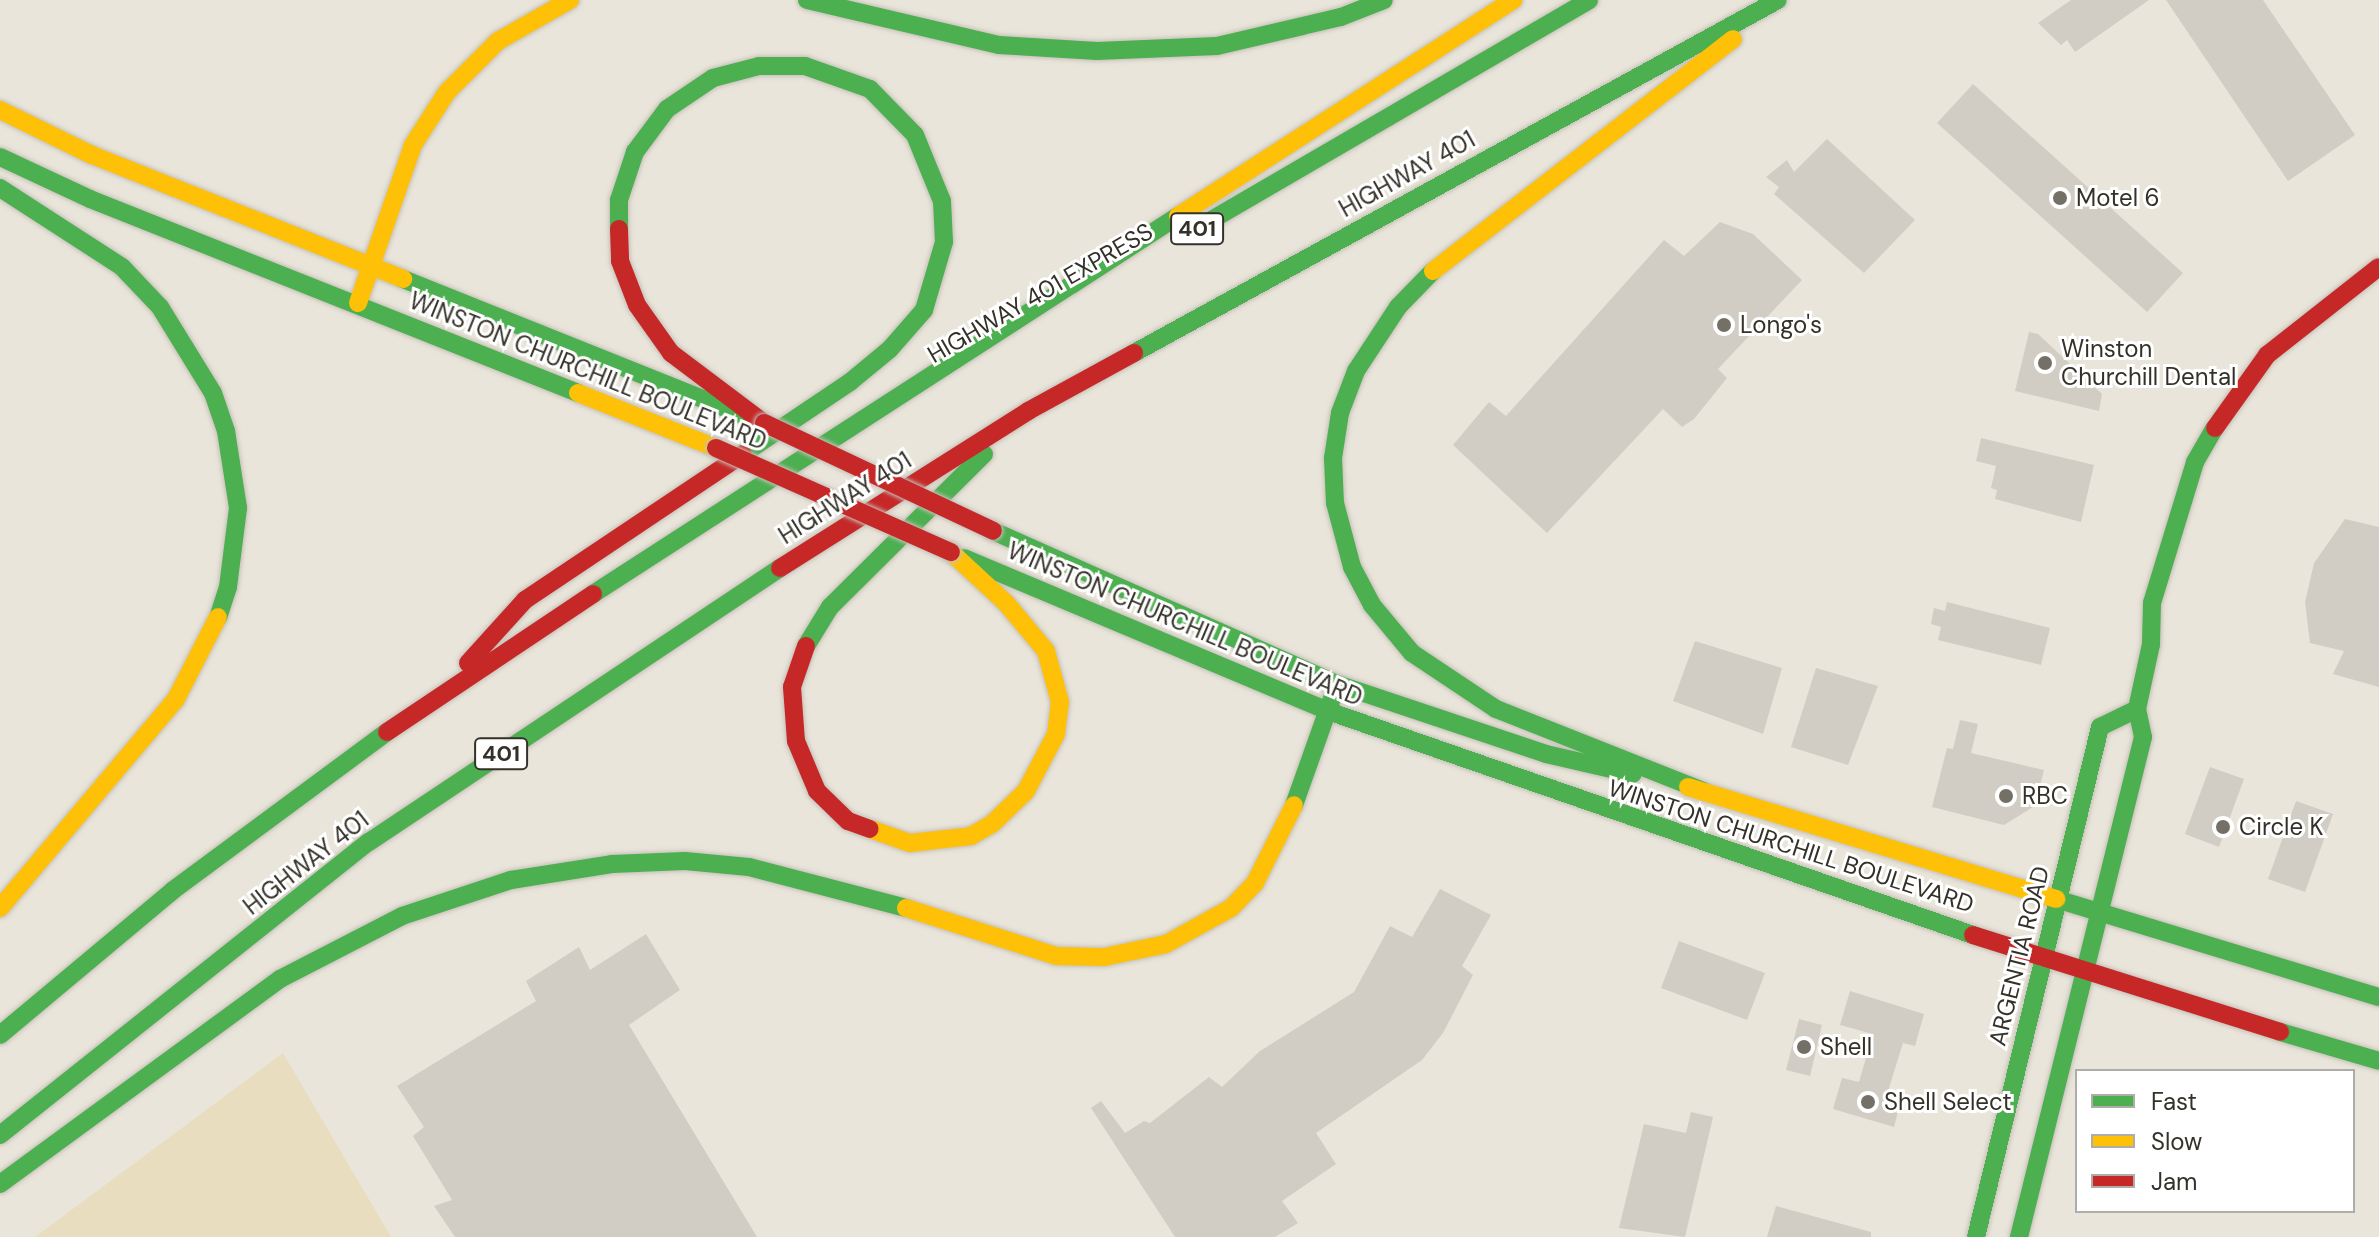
<!DOCTYPE html>
<style>
body{margin:0}
#map{position:relative;width:2379px;height:1237px;overflow:hidden;background:#eae5da;font-family:"DM Sans",sans-serif}
div>[style]{position:absolute}
[style*='--x']{left:calc(var(--x)*1px);top:calc(var(--y)*1px);width:calc(var(--w)*1px);rotate:calc(var(--a)*1deg)}
.green>*{inset:0;background:#e9ddc0}
.building>*{inset:0;background:#d1cdc5}
.roads{filter:drop-shadow(0 0 2px #c5c1b9) drop-shadow(0 0 2px #c5c1b9)}
.fast>*{height:18px;margin:-9px;padding:0 9px;transform-origin:9px;border-radius:9px;background:#4caf50}
.slow>*{height:18px;margin:-9px;padding:0 9px;transform-origin:9px;border-radius:9px;background:#ffc107}
.jam>*{height:18px;margin:-9px;padding:0 9px;transform-origin:9px;border-radius:9px;background:#c62828}
.bridges{filter:drop-shadow(0 0 2px #c5c1b9) drop-shadow(0 0 2px #c5c1b9)}
.jam-bridge>*{height:18px;margin:-9px;padding:0 9px;transform-origin:9px;border-radius:9px;background:#c62828}
.dots>*{width:22px;height:22px;translate:-50% -50%;box-sizing:border-box;border:4px solid #fff;border-radius:50%}
span{translate:-50% -50%;white-space:nowrap;text-align:center;line-height:1.15;-webkit-text-stroke:6px #fff;paint-order:stroke}
.shield-label span{padding:2px 6px;background:#fff;border:2px solid;border-radius:6px;-webkit-text-stroke-width:0}
.shield-label{font-size:22px;color:#343129;font-weight:700}
.street-label{font-size:24px;color:#343129}
.poi-label{font-size:24px;color:#343129}
.left{translate:0 -50%;text-align:left}
.legend{position:absolute;left:2075px;top:1069px;width:280px;height:144px;box-sizing:border-box;background:#fff;border:2px solid #aeada9;margin:0;padding:10px 14px;list-style:none;font-size:24px;color:#343129}
.legend li{display:flex;align-items:center;gap:16px;height:40px}
.legend b{width:40px;border:2px solid #aeada9}
</style>
<div id="map">
<div class="green">
<div style="clip-path:polygon(283px 1053px,391px 1237px,35px 1237px)"></div>
</div>
<div class="building">
<div style="clip-path:polygon(2071px 0,2149px 0,2075px 52px,2067px 40px,2061px 45px,2038px 23px)"></div>
<div style="clip-path:polygon(2166px 0,2263px 0,2355px 135px,2288px 181px)"></div>
<div style="clip-path:polygon(1973px 84px,2183px 273px,2147px 312px,1937px 123px)"></div>
<div style="clip-path:polygon(1827px 139px,1915px 220px,1864px 273px,1774px 194px,1779px 187px,1766px 177px,1787px 160px,1794px 172px)"></div>
<div style="clip-path:polygon(1720px 222px,1753px 234px,1802px 280px,1718px 369px,1727px 378px,1694px 419px,1682px 427px,1663px 409px,1547px 533px,1453px 445px,1489px 402px,1506px 416px,1664px 240px,1684px 256px)"></div>
<div style="clip-path:polygon(2029px 332px,2038px 334px,2102px 394px,2099px 411px,2015px 391px)"></div>
<div style="clip-path:polygon(1981px 438px,2094px 465px,2081px 522px,1995px 499px,1997px 490px,1991px 488px,1996px 466px,1976px 461px)"></div>
<div style="clip-path:polygon(2345px 519px,2379px 527px,2379px 687px,2333px 674px,2344px 651px,2310px 643px,2305px 602px,2314px 563px)"></div>
<div style="clip-path:polygon(1947px 602px,2050px 628px,2041px 665px,1938px 640px,1941px 627px,1931px 624px,1934px 608px,1945px 611px)"></div>
<div style="clip-path:polygon(1695px 641px,1782px 668px,1763px 734px,1673px 701px)"></div>
<div style="clip-path:polygon(1816px 668px,1878px 686px,1848px 765px,1791px 747px)"></div>
<div style="clip-path:polygon(1960px 720px,1978px 724px,1971px 753px,2044px 770px,2035px 806px,2004px 825px,1932px 807px,1947px 748px,1953px 749px)"></div>
<div style="clip-path:polygon(2210px 767px,2244px 779px,2219px 847px,2185px 834px)"></div>
<div style="clip-path:polygon(2296px 801px,2333px 814px,2305px 892px,2268px 879px)"></div>
<div style="clip-path:polygon(1440px 889px,1491px 915px,1462px 966px,1473px 975px,1443px 1033px,1422px 1060px,1316px 1133px,1336px 1164px,1282px 1201px,1298px 1223px,1275px 1237px,1175px 1237px,1091px 1108px,1101px 1101px,1125px 1133px,1144px 1121px,1150px 1123px,1209px 1077px,1222px 1087px,1260px 1051px,1354px 992px,1390px 926px,1412px 937px)"></div>
<div style="clip-path:polygon(646px 934px,680px 990px,629px 1025px,757px 1237px,455px 1237px,434px 1206px,452px 1200px,413px 1136px,424px 1127px,397px 1086px,536px 1001px,526px 981px,579px 947px,590px 970px)"></div>
<div style="clip-path:polygon(1679px 941px,1765px 973px,1747px 1020px,1661px 988px)"></div>
<div style="clip-path:polygon(1850px 991px,1924px 1014px,1915px 1046px,1903px 1043px,1888px 1091px,1902px 1096px,1894px 1127px,1833px 1109px,1842px 1078px,1859px 1082px,1873px 1034px,1840px 1025px)"></div>
<div style="clip-path:polygon(1799px 1019px,1822px 1025px,1810px 1076px,1786px 1070px)"></div>
<div style="clip-path:polygon(1691px 1112px,1713px 1117px,1685px 1237px,1619px 1228px,1644px 1124px,1686px 1133px)"></div>
<div style="clip-path:polygon(1776px 1206px,1871px 1232px,1871px 1237px,1767px 1237px)"></div>
</div>
<div class="roads">
<div class="fast">
<div style="--x:807;--y:0;--w:197;--a:13.2"></div>
<div style="--x:999;--y:45;--w:98;--a:3.5"></div>
<div style="--x:1097;--y:51;--w:120;--a:-2.4"></div>
<div style="--x:1217;--y:46;--w:127;--a:-13.2"></div>
<div style="--x:1341;--y:17;--w:46;--a:-21.6"></div>
<div style="--x:0;--y:157;--w:99;--a:25"></div>
<div style="--x:90;--y:199;--w:525;--a:21.68"></div>
<div style="--x:0;--y:188;--w:145;--a:32.9"></div>
<div style="--x:122;--y:267;--w:55;--a:46.5"></div>
<div style="--x:160;--y:307;--w:101;--a:58.4"></div>
<div style="--x:213;--y:393;--w:40;--a:71.1"></div>
<div style="--x:226;--y:431;--w:78;--a:81.1"></div>
<div style="--x:238;--y:508;--w:80;--a:97.2"></div>
<div style="--x:228;--y:587;--w:32;--a:108"></div>
<div style="--x:1208;--y:222;--w:441;--a:-30.2"></div>
<div style="--x:619;--y:229;--w:29;--a:-90"></div>
<div style="--x:619;--y:200;--w:51;--a:-71.6"></div>
<div style="--x:635;--y:152;--w:54;--a:-53.3"></div>
<div style="--x:667;--y:109;--w:55;--a:-34"></div>
<div style="--x:713;--y:78;--w:48;--a:-14.6"></div>
<div style="--x:759;--y:66;--w:46;--a:0"></div>
<div style="--x:805;--y:66;--w:69;--a:19.5"></div>
<div style="--x:870;--y:89;--w:64;--a:45.6"></div>
<div style="--x:915;--y:135;--w:71;--a:67.8"></div>
<div style="--x:942;--y:201;--w:41;--a:87.2"></div>
<div style="--x:944;--y:242;--w:71;--a:106.4"></div>
<div style="--x:924;--y:310;--w:52;--a:131.1"></div>
<div style="--x:890;--y:349;--w:52;--a:140.5"></div>
<div style="--x:850;--y:382;--w:129;--a:146.1"></div>
<div style="--x:1433;--y:271;--w:50;--a:134.2"></div>
<div style="--x:1398;--y:307;--w:77;--a:123.3"></div>
<div style="--x:1356;--y:371;--w:45;--a:110.9"></div>
<div style="--x:1340;--y:413;--w:46;--a:98.8"></div>
<div style="--x:1333;--y:458;--w:45;--a:87.5"></div>
<div style="--x:1335;--y:503;--w:66;--a:75.1"></div>
<div style="--x:1352;--y:567;--w:43;--a:62.2"></div>
<div style="--x:1372;--y:605;--w:62;--a:50.2"></div>
<div style="--x:1412;--y:653;--w:101;--a:33.7"></div>
<div style="--x:1496;--y:709;--w:223;--a:21.6"></div>
<div style="--x:403;--y:279;--w:364;--a:21.8"></div>
<div style="--x:1134;--y:353;--w:734;--a:-28.73"></div>
<div style="--x:993;--y:531;--w:376;--a:24"></div>
<div style="--x:1337;--y:684;--w:220;--a:18.5"></div>
<div style="--x:1546;--y:754;--w:89;--a:12.9"></div>
<div style="--x:964;--y:558;--w:395;--a:22.8"></div>
<div style="--x:1328;--y:711;--w:683;--a:19.15"></div>
<div style="--x:593;--y:594;--w:696;--a:-32.87"></div>
<div style="--x:806;--y:646;--w:46;--a:-58.4"></div>
<div style="--x:830;--y:607;--w:217;--a:-44.8"></div>
<div style="--x:1294;--y:805;--w:128;--a:-70.4"></div>
<div style="--x:2056;--y:899;--w:338;--a:16.9"></div>
<div style="--x:2280;--y:1032;--w:103;--a:16.3"></div>
<div style="--x:0;--y:1035;--w:224;--a:-39.9"></div>
<div style="--x:172;--y:891;--w:267;--a:-36.5"></div>
<div style="--x:0;--y:1135;--w:471;--a:-38.5"></div>
<div style="--x:369;--y:842;--w:494;--a:-33.7"></div>
<div style="--x:0;--y:1184;--w:347;--a:-36.2"></div>
<div style="--x:280;--y:979;--w:137;--a:-27.3"></div>
<div style="--x:402;--y:916;--w:115;--a:-18.3"></div>
<div style="--x:511;--y:880;--w:102;--a:-9"></div>
<div style="--x:612;--y:864;--w:73;--a:-2.4"></div>
<div style="--x:685;--y:861;--w:64;--a:5.4"></div>
<div style="--x:749;--y:867;--w:162;--a:14.6"></div>
<div style="--x:1976;--y:1237;--w:525;--a:-76.33"></div>
<div style="--x:2100;--y:727;--w:41;--a:-25.9"></div>
<div style="--x:2019;--y:1237;--w:515;--a:-76.07"></div>
<div style="--x:2143;--y:737;--w:29;--a:-102"></div>
<div style="--x:2137;--y:709;--w:66;--a:-77.8"></div>
<div style="--x:2151;--y:644;--w:41;--a:-88.6"></div>
<div style="--x:2152;--y:603;--w:147;--a:-73"></div>
<div style="--x:2195;--y:462;--w:39;--a:-60"></div>
</div>
<div class="slow">
<div style="--x:0;--y:110;--w:102;--a:26.1"></div>
<div style="--x:92;--y:155;--w:335;--a:21.7"></div>
<div style="--x:1178;--y:216;--w:399;--a:-32.8"></div>
<div style="--x:1433;--y:271;--w:379;--a:-37.7"></div>
<div style="--x:358;--y:303;--w:167;--a:-70.8"></div>
<div style="--x:413;--y:145;--w:63;--a:-57.3"></div>
<div style="--x:447;--y:92;--w:72;--a:-45"></div>
<div style="--x:498;--y:41;--w:83;--a:-29.7"></div>
<div style="--x:578;--y:393;--w:149;--a:21.7"></div>
<div style="--x:1688;--y:787;--w:385;--a:16.9"></div>
<div style="--x:870;--y:829;--w:42;--a:19.3"></div>
<div style="--x:910;--y:843;--w:61;--a:-6.5"></div>
<div style="--x:971;--y:836;--w:24;--a:-30"></div>
<div style="--x:992;--y:824;--w:47;--a:-44.1"></div>
<div style="--x:1026;--y:791;--w:64;--a:-62.2"></div>
<div style="--x:1056;--y:734;--w:32;--a:-83"></div>
<div style="--x:1060;--y:702;--w:53;--a:-105.4"></div>
<div style="--x:1046;--y:651;--w:62;--a:-129.8"></div>
<div style="--x:1006;--y:603;--w:75;--a:-137.2"></div>
<div style="--x:0;--y:908;--w:273;--a:-49.9"></div>
<div style="--x:176;--y:699;--w:92;--a:-62.9"></div>
<div style="--x:906;--y:908;--w:157;--a:17.7"></div>
<div style="--x:1056;--y:956;--w:48;--a:1.2"></div>
<div style="--x:1104;--y:957;--w:63;--a:-11.8"></div>
<div style="--x:1166;--y:944;--w:74;--a:-29"></div>
<div style="--x:1231;--y:908;--w:35;--a:-46"></div>
<div style="--x:1255;--y:883;--w:87;--a:-63.4"></div>
</div>
<div class="jam">
<div style="--x:619;--y:229;--w:32;--a:88"></div>
<div style="--x:620;--y:261;--w:47;--a:68.9"></div>
<div style="--x:637;--y:305;--w:59;--a:54.7"></div>
<div style="--x:671;--y:353;--w:116;--a:37"></div>
<div style="--x:2215;--y:428;--w:90;--a:-54.5"></div>
<div style="--x:2267;--y:355;--w:142;--a:-38.2"></div>
<div style="--x:780;--y:568;--w:294;--a:-32.3"></div>
<div style="--x:1028;--y:411;--w:121;--a:-28.7"></div>
<div style="--x:806;--y:646;--w:43;--a:108.9"></div>
<div style="--x:792;--y:687;--w:54;--a:85.8"></div>
<div style="--x:796;--y:741;--w:54;--a:67.2"></div>
<div style="--x:817;--y:791;--w:43;--a:44.1"></div>
<div style="--x:848;--y:821;--w:23;--a:20"></div>
<div style="--x:468;--y:663;--w:85;--a:-47.9"></div>
<div style="--x:525;--y:600;--w:262;--a:-33.8"></div>
<div style="--x:387;--y:732;--w:248;--a:-33.8"></div>
<div style="--x:1973;--y:935;--w:322;--a:17.5"></div>
</div>
</div>
<div class="bridges">
<div class="jam-bridge">
<div style="--x:764;--y:423;--w:253;--a:25.2"></div>
<div style="--x:716;--y:448;--w:257;--a:23.9"></div>
</div>
</div>
<div class="dots">
<div style="left:2060px;top:198px;background:#747067"></div>
<div style="left:1724px;top:325px;background:#747067"></div>
<div style="left:2045px;top:363px;background:#747067"></div>
<div style="left:2006px;top:796px;background:#747067"></div>
<div style="left:2223px;top:827px;background:#747067"></div>
<div style="left:1804px;top:1047px;background:#747067"></div>
<div style="left:1868px;top:1102px;background:#747067"></div>
</div>
<div class="shield-label">
<span style="left:1197px;top:229px">401</span>
<span style="left:501px;top:754px">401</span>
</div>
<div class="street-label">
<span style="left:1407px;top:174px;rotate:-29deg">HIGHWAY 401</span>
<span style="left:1040px;top:293px;rotate:-30deg">HIGHWAY 401 EXPRESS</span>
<span style="left:588px;top:371px;rotate:22deg">WINSTON CHURCHILL BOULEVARD</span>
<span style="left:845px;top:498px;rotate:-32deg">HIGHWAY 401</span>
<span style="left:1185px;top:624px;rotate:23deg">WINSTON CHURCHILL BOULEVARD</span>
<span style="left:1791px;top:846px;rotate:18deg">WINSTON CHURCHILL BOULEVARD</span>
<span style="left:306px;top:863px;rotate:-38deg">HIGHWAY 401</span>
<span style="left:2019px;top:956px;rotate:-76deg">ARGENTIA ROAD</span>
</div>
<div class="poi-label">
<span class="left" style="left:2076px;top:198px">Motel 6</span>
<span class="left" style="left:1740px;top:325px">Longo's</span>
<span class="left" style="left:2061px;top:363px">Winston<br>Churchill Dental</span>
<span class="left" style="left:2022px;top:796px">RBC</span>
<span class="left" style="left:2239px;top:827px">Circle K</span>
<span class="left" style="left:1820px;top:1047px">Shell</span>
<span class="left" style="left:1884px;top:1102px">Shell Select</span>
</div>
<ul class="legend">
<li><b style="height:10px;background:#4caf50"></b>Fast</li>
<li><b style="height:10px;background:#ffc107"></b>Slow</li>
<li><b style="height:10px;background:#c62828"></b>Jam</li>
</ul>
</div>
